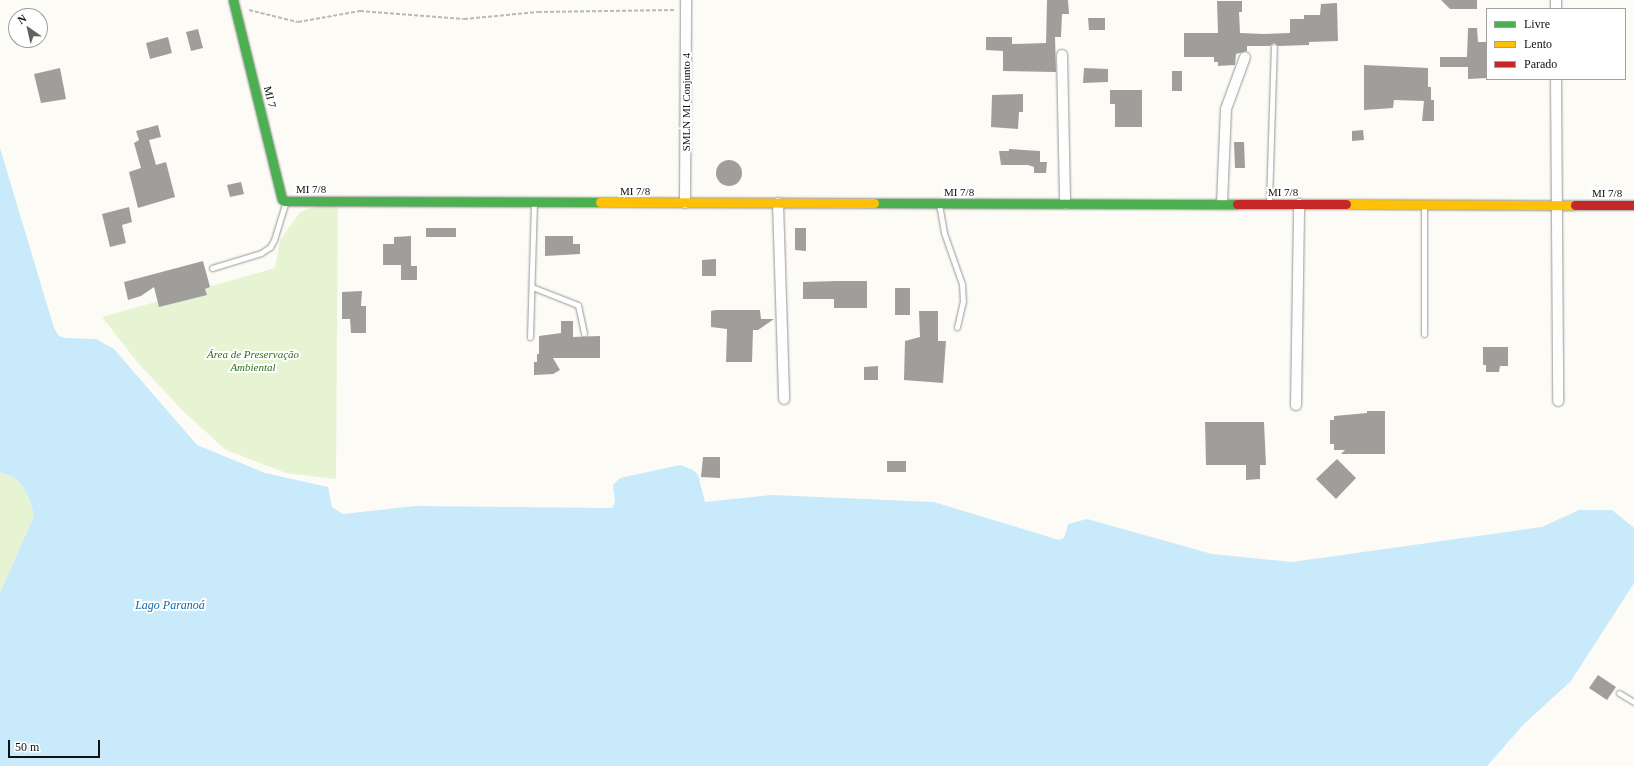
<!DOCTYPE html>
<meta charset="utf-8">
<style>
body{margin:0}
#map{position:relative;width:1634px;height:766px;overflow:hidden;background:#fcfbf6;font-family:"Times New Roman",serif}
div>[style]{position:absolute}
[style*='--x']{left:calc(var(--x)*1px);top:calc(var(--y)*1px);width:calc(var(--w)*1px);rotate:calc(var(--a)*1deg)}
.green>*{inset:0;background:#e7f4d3}
.water>*{inset:0;background:#c8eafb}
.building>*{inset:0;background:#a09e9b}
.round{border-radius:50%}
.path>*{height:2px;margin-top:-1px;transform-origin:0;background:repeating-linear-gradient(90deg,#b9b9b8 0 4px,transparent 0 6px)}
.roads{filter:drop-shadow(0 0 1px #969694) drop-shadow(0 0 1px #969694)}
.lane>*{height:5px;margin:-2.5px;padding:0 2.5px;transform-origin:2.5px;border-radius:2.5px;background:#fffefe}
.street>*{height:10px;margin:-5px;padding:0 5px;transform-origin:5px;border-radius:5px;background:#fffefe}
.fast>*{height:9px;margin:-4.5px;padding:0 4.5px;transform-origin:4.5px;border-radius:4.5px;background:#4caf50}
.slow>*{height:9px;margin:-4.5px;padding:0 4.5px;transform-origin:4.5px;border-radius:4.5px;background:#ffc107}
.jam>*{height:9px;margin:-4.5px;padding:0 4.5px;transform-origin:4.5px;border-radius:4.5px;background:#c62828}
span{translate:-50% -50%;white-space:nowrap;text-align:center;line-height:1.15;-webkit-text-stroke:4px #fff;paint-order:stroke}
.street-label{font-size:11px;color:#101010}
.park-label{font-size:11px;color:#2b7117;font-style:italic}
.water-label{font-size:12px;color:#096bb2;font-style:italic}
.legend{position:absolute;left:1486px;top:8px;width:140px;height:72px;box-sizing:border-box;background:#fff;border:1px solid #9f9f9f;margin:0;padding:5px 7px;list-style:none;font-size:12px;color:#101010}
.legend li{display:flex;align-items:center;gap:8px;height:20px}
.legend b{width:20px;border:1px solid #9f9f9f}
.north{position:absolute;left:8px;top:8px;width:40px;height:40px;box-sizing:border-box;background:#fff;border:1px solid #9f9f9f;border-radius:50%;rotate:326deg;font-size:11px;font-weight:700;line-height:16px;text-align:center;color:#101010}
.north::after{content:'';display:block;margin:auto;width:14px;height:18px;background:#636260;clip-path:polygon(50% 0,100% 100%,50% 72%,0 100%)}
.scale{position:absolute;left:8px;top:740px;width:92px;height:18px;box-sizing:border-box;border:2px solid #101010;border-top:0;padding-left:5px;font-size:12px;line-height:14px;white-space:nowrap;color:#101010;-webkit-text-stroke:3px #fff;paint-order:stroke}
</style>
<div id="map">
<div class="green">
<div style="clip-path:polygon(338px 199px,336px 479px,286px 473px,226px 450px,183px 411px,138px 363px,102px 317px,275px 268px,280px 240px,300px 212px)"></div>
<div style="clip-path:polygon(0 472px,13px 477px,22px 485px,30px 501px,34px 516px,0 593px)"></div>
</div>
<div class="water">
<div style="clip-path:polygon(0 148px,54px 328px,59px 336px,65px 338px,96px 339px,114px 349px,197px 445px,265px 473px,328px 487px,332px 507px,343px 514px,415px 506px,612px 508px,615px 502px,613px 485px,620px 478px,680px 465px,693px 470px,698px 475px,705px 502px,771px 495px,934px 502px,1059px 540px,1064px 538px,1068px 524px,1087px 519px,1212px 554px,1292px 562px,1542px 527px,1579px 510px,1612px 510px,1634px 528px,1634px 583px,1571px 681px,1524px 724px,1487px 766px,0 766px,0 593px,34px 516px,30px 501px,22px 485px,13px 477px,0 472px)"></div>
</div>
<div class="building">
<div style="clip-path:polygon(1047px 0,1068px 0,1069px 14px,1062px 14px,1061px 37px,1055px 37px,1056px 72px,1003px 71px,1003px 51px,986px 50px,986px 37px,1012px 37px,1012px 44px,1046px 43px)"></div>
<div style="clip-path:polygon(1441px 0,1477px 0,1477px 9px,1450px 9px)"></div>
<div style="clip-path:polygon(1217px 1px,1242px 1px,1242px 12px,1239px 12px,1240px 33px,1263px 34px,1290px 33px,1290px 19px,1304px 19px,1304px 15px,1320px 15px,1321px 4px,1337px 3px,1338px 41px,1309px 42px,1309px 45px,1278px 46px,1274px 43px,1270px 46px,1247px 46px,1247px 51px,1236px 54px,1235px 65px,1218px 66px,1218px 62px,1214px 62px,1214px 57px,1184px 57px,1184px 33px,1218px 33px)"></div>
<div style="clip-path:polygon(1088px 18px,1105px 18px,1105px 30px,1089px 30px)"></div>
<div style="clip-path:polygon(1468px 28px,1477px 28px,1478px 42px,1487px 42px,1487px 78px,1468px 79px,1468px 67px,1440px 67px,1440px 57px,1467px 57px)"></div>
<div style="clip-path:polygon(198px 29px,203px 48px,191px 51px,186px 32px)"></div>
<div style="clip-path:polygon(168px 37px,172px 53px,150px 59px,146px 43px)"></div>
<div style="clip-path:polygon(1364px 65px,1428px 68px,1428px 87px,1431px 87px,1431px 100px,1434px 100px,1434px 121px,1422px 121px,1424px 101px,1394px 100px,1393px 108px,1364px 110px)"></div>
<div style="clip-path:polygon(60px 68px,66px 99px,41px 103px,34px 74px)"></div>
<div style="clip-path:polygon(1084px 68px,1108px 69px,1108px 82px,1083px 83px)"></div>
<div style="clip-path:polygon(1172px 71px,1182px 71px,1182px 91px,1172px 91px)"></div>
<div style="clip-path:polygon(1110px 90px,1142px 90px,1142px 127px,1115px 127px,1115px 104px,1110px 104px)"></div>
<div style="clip-path:polygon(1023px 94px,1023px 112px,1019px 112px,1018px 129px,991px 127px,992px 95px)"></div>
<div style="clip-path:polygon(158px 125px,161px 137px,149px 140px,156px 165px,166px 162px,175px 197px,138px 208px,129px 172px,141px 168px,134px 143px,139px 140px,136px 131px)"></div>
<div style="clip-path:polygon(1363px 130px,1364px 140px,1352px 141px,1352px 131px)"></div>
<div style="clip-path:polygon(1234px 142px,1244px 142px,1245px 168px,1235px 168px)"></div>
<div style="clip-path:polygon(1009px 149px,1040px 151px,1040px 162px,1047px 162px,1046px 173px,1034px 173px,1034px 167px,1028px 165px,1001px 165px,999px 151px,1009px 151px)"></div>
<div class="round" style="left:716px;top:160px;width:26px;height:26px"></div>
<div style="clip-path:polygon(241px 182px,244px 194px,230px 197px,227px 185px)"></div>
<div style="clip-path:polygon(129px 207px,132px 222px,122px 225px,126px 243px,110px 247px,102px 214px)"></div>
<div style="clip-path:polygon(426px 228px,456px 228px,456px 237px,426px 237px)"></div>
<div style="clip-path:polygon(795px 228px,806px 228px,806px 251px,795px 250px)"></div>
<div style="clip-path:polygon(411px 236px,411px 266px,417px 266px,417px 280px,401px 280px,401px 265px,383px 265px,383px 244px,394px 244px,394px 237px)"></div>
<div style="clip-path:polygon(545px 236px,573px 236px,573px 244px,580px 244px,580px 254px,545px 256px)"></div>
<div style="clip-path:polygon(716px 259px,716px 276px,702px 276px,702px 260px)"></div>
<div style="clip-path:polygon(203px 261px,210px 287px,205px 289px,207px 295px,159px 307px,154px 287px,141px 296px,128px 300px,124px 282px)"></div>
<div style="clip-path:polygon(837px 281px,867px 281px,867px 308px,834px 308px,834px 299px,803px 299px,803px 282px)"></div>
<div style="clip-path:polygon(895px 288px,910px 288px,910px 315px,895px 315px)"></div>
<div style="clip-path:polygon(362px 291px,361px 306px,366px 306px,366px 333px,351px 333px,350px 319px,342px 319px,342px 292px)"></div>
<div style="clip-path:polygon(716px 310px,760px 310px,761px 319px,774px 319px,758px 330px,753px 330px,752px 362px,726px 362px,727px 329px,711px 327px,711px 311px)"></div>
<div style="clip-path:polygon(919px 311px,938px 311px,938px 341px,946px 341px,943px 383px,904px 380px,905px 341px,920px 337px)"></div>
<div style="clip-path:polygon(561px 321px,573px 321px,573px 337px,600px 336px,600px 358px,553px 358px,560px 370px,553px 374px,534px 375px,534px 362px,537px 362px,537px 354px,539px 354px,539px 336px,561px 333px)"></div>
<div style="clip-path:polygon(1483px 347px,1508px 347px,1508px 366px,1500px 366px,1499px 372px,1486px 372px,1486px 365px,1483px 365px)"></div>
<div style="clip-path:polygon(878px 366px,878px 380px,864px 380px,864px 367px)"></div>
<div style="clip-path:polygon(1367px 411px,1385px 411px,1385px 454px,1341px 454px,1345px 450px,1334px 450px,1334px 444px,1330px 444px,1330px 420px,1334px 420px,1334px 416px,1367px 413px)"></div>
<div style="clip-path:polygon(1205px 422px,1264px 422px,1266px 465px,1260px 465px,1260px 479px,1246px 480px,1246px 465px,1206px 465px)"></div>
<div style="clip-path:polygon(703px 457px,720px 457px,720px 478px,701px 477px)"></div>
<div style="clip-path:polygon(1337px 459px,1356px 478px,1336px 499px,1316px 479px)"></div>
<div style="clip-path:polygon(887px 461px,906px 461px,906px 472px,887px 472px)"></div>
<div style="clip-path:polygon(1598px 675px,1616px 687px,1607px 700px,1589px 688px)"></div>
</div>
<div class="path">
<div style="--x:249;--y:10;--w:50;--a:13.8"></div>
<div style="--x:298;--y:22;--w:63;--a:-10.1"></div>
<div style="--x:360;--y:11;--w:104;--a:4.4"></div>
<div style="--x:464;--y:19;--w:74;--a:-5.4"></div>
<div style="--x:538;--y:12;--w:137;--a:-0.8"></div>
</div>
<div class="roads">
<div class="lane">
<div style="--x:1269;--y:202;--w:155;--a:-88.2"></div>
<div style="--x:939;--y:204;--w:29;--a:80"></div>
<div style="--x:944;--y:233;--w:54;--a:70.6"></div>
<div style="--x:962;--y:284;--w:17;--a:87"></div>
<div style="--x:963;--y:301;--w:27;--a:103"></div>
<div style="--x:1424;--y:205;--w:129;--a:90"></div>
<div style="--x:212;--y:268;--w:51;--a:-17"></div>
<div style="--x:261;--y:253;--w:11;--a:-34"></div>
<div style="--x:270;--y:247;--w:8;--a:-60"></div>
<div style="--x:274;--y:240;--w:39;--a:-73"></div>
<div style="--x:532;--y:287;--w:49;--a:21.4"></div>
<div style="--x:578;--y:305;--w:29;--a:78"></div>
<div style="--x:530;--y:337;--w:135;--a:-88.3"></div>
<div style="--x:1619;--y:693;--w:17;--a:31"></div>
</div>
<div class="street">
<div style="--x:1556;--y:0;--w:9;--a:90"></div>
<div style="--x:1062;--y:55;--w:149;--a:88.8"></div>
<div style="--x:1556;--y:79;--w:322;--a:89.6"></div>
<div style="--x:685;--y:203;--w:203;--a:-89.7"></div>
<div style="--x:778;--y:203;--w:196;--a:88.2"></div>
<div style="--x:1222;--y:204;--w:95;--a:-87.6"></div>
<div style="--x:1226;--y:109;--w:55;--a:-69.9"></div>
<div style="--x:1296;--y:405;--w:201;--a:-89.1"></div>
</div>
<div class="fast">
<div style="--x:233;--y:0;--w:205;--a:76.2"></div>
<div style="--x:282;--y:199;--w:4;--a:34"></div>
<div style="--x:285;--y:201;--w:315;--a:0.2"></div>
<div style="--x:874;--y:203;--w:363;--a:0.2"></div>
</div>
<div class="slow">
<div style="--x:600;--y:202;--w:274;--a:0.2"></div>
<div style="--x:1346;--y:204;--w:229;--a:0.3"></div>
</div>
<div class="jam">
<div style="--x:1237;--y:204;--w:109;--a:0"></div>
<div style="--x:1575;--y:205;--w:59;--a:0"></div>
</div>
</div>
<div class="street-label">
<span style="left:270px;top:97px;rotate:76deg">MI 7</span>
<span style="left:686px;top:102px;rotate:-90deg">SMLN MI Conjunto 4</span>
<span style="left:311px;top:189px">MI 7/8</span>
<span style="left:635px;top:191px">MI 7/8</span>
<span style="left:959px;top:192px">MI 7/8</span>
<span style="left:1283px;top:192px">MI 7/8</span>
<span style="left:1607px;top:193px">MI 7/8</span>
</div>
<div class="park-label">
<span style="left:253px;top:361px">Área de Preservação<br>Ambiental</span>
</div>
<div class="water-label">
<span style="left:170px;top:606px">Lago Paranoá</span>
</div>
<ul class="legend">
<li><b style="height:5px;background:#4caf50"></b>Livre</li>
<li><b style="height:5px;background:#ffc107"></b>Lento</li>
<li><b style="height:5px;background:#c62828"></b>Parado</li>
</ul>
<div class="north">N</div>
<div class="scale">50 m</div>
</div>
